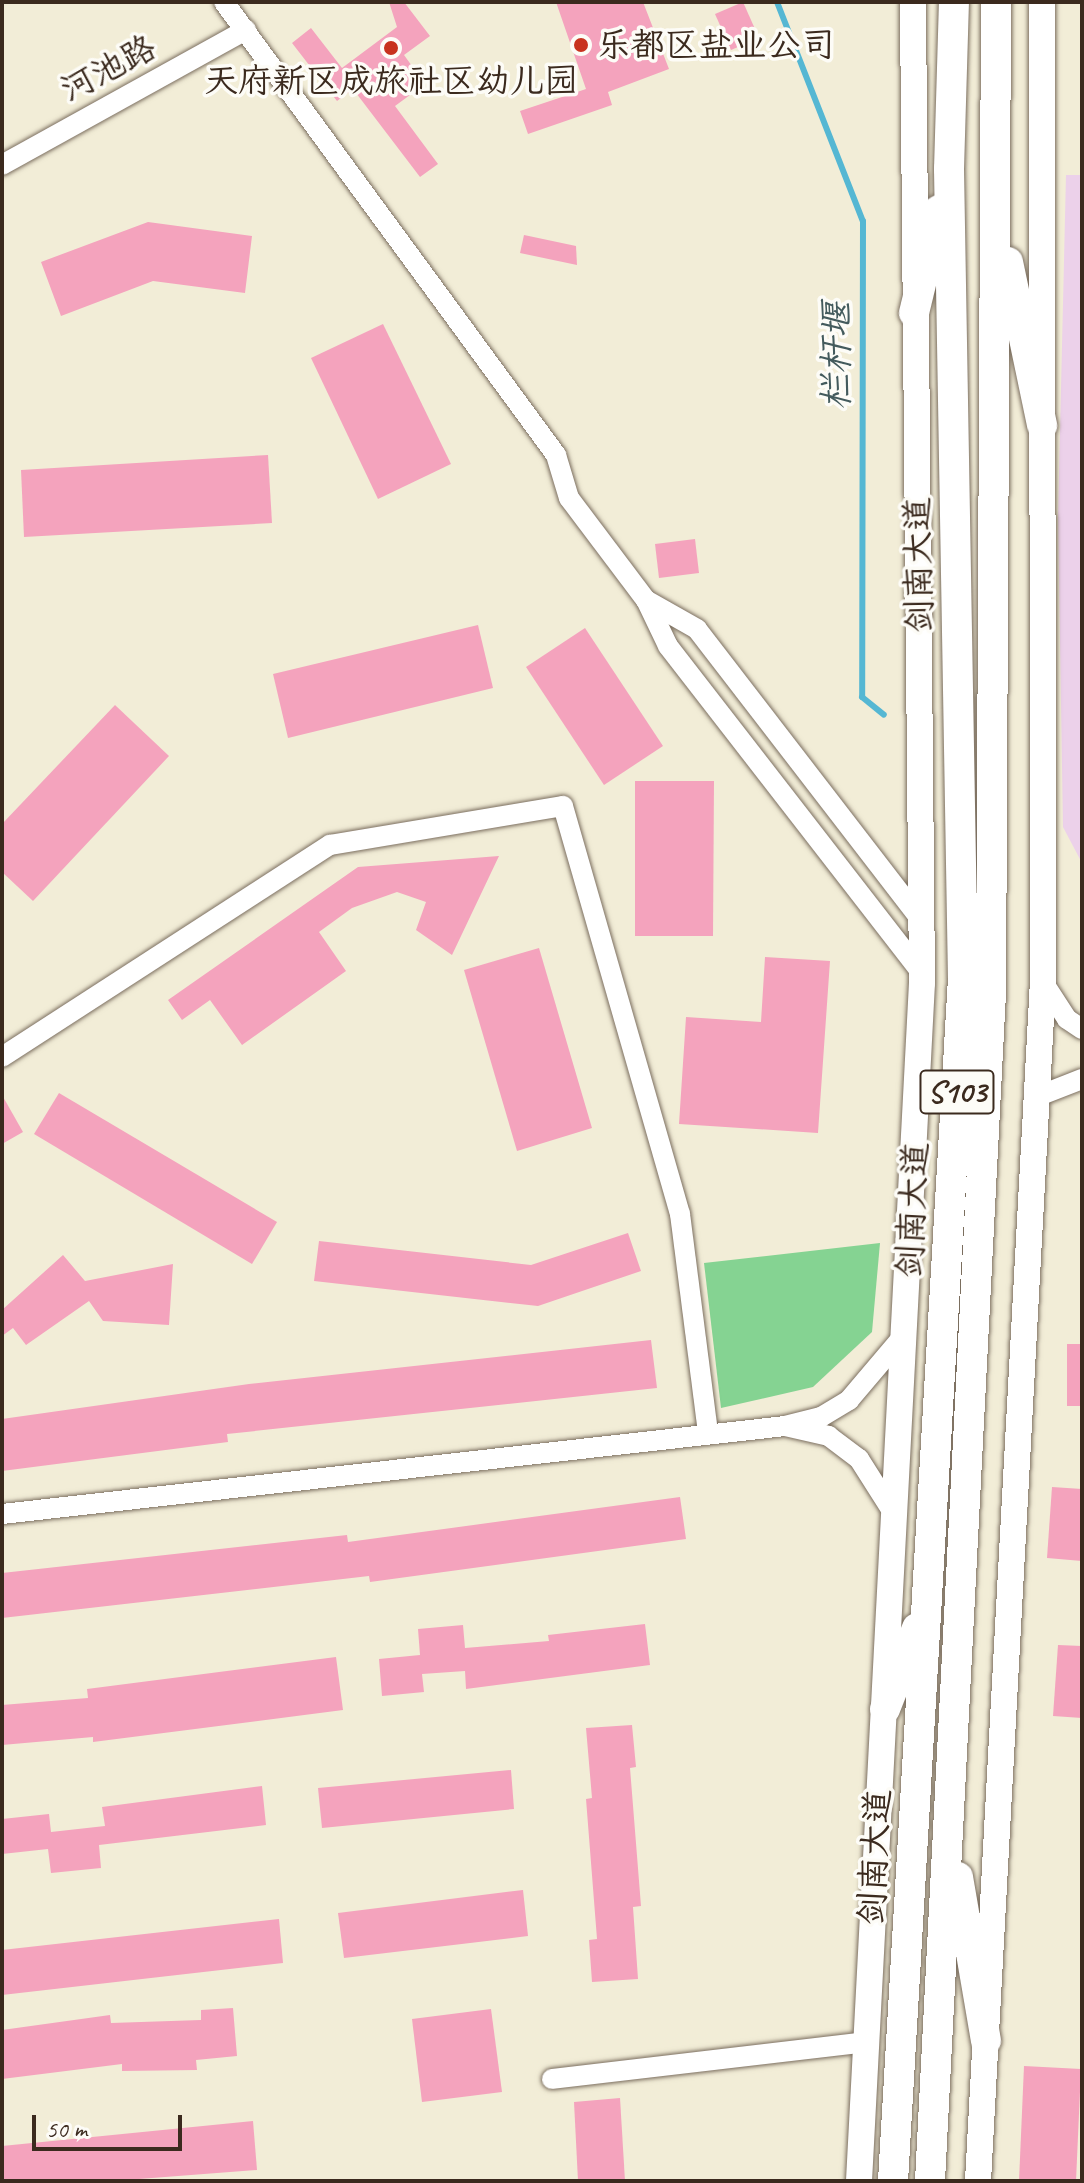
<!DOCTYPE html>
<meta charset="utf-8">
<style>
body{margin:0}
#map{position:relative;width:1084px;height:2183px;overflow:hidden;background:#f2edd7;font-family:Caveat,"LXGW WenKai TC",sans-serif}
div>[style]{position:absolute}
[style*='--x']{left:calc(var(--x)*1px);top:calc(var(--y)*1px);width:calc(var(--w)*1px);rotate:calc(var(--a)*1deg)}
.built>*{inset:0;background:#ecd1ea}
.green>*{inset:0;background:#85d392}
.stream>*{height:6px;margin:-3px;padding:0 3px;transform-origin:3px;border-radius:3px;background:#55b7d3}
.building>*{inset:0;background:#f4a3bd}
.roads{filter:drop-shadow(0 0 2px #7b6e5f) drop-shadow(0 0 2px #7b6e5f)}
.minor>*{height:20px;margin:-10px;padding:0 10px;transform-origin:10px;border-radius:10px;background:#fff}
.major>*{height:26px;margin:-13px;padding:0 13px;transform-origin:13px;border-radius:13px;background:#fff}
.highway>*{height:30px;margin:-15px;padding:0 15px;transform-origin:15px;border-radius:15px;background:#fff}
.dots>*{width:22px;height:22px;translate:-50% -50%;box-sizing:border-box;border:4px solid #fdfcf7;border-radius:50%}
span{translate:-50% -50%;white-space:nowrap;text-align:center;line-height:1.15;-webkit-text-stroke:7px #fdfcf7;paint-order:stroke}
.shield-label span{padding:2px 6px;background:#fdfcf7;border:2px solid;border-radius:6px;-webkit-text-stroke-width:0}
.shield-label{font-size:32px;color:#3b2a1e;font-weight:700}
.poi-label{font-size:34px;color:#3b2a1e}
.left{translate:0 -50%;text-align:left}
.street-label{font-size:34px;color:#3b2a1e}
.water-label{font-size:36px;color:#445b5d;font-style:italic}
.frame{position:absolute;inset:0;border:4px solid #3b2a1e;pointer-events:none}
.scale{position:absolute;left:32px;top:2115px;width:150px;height:36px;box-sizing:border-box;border:4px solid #3b2a1e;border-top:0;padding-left:10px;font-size:24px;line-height:28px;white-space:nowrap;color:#3b2a1e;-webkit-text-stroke:6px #fdfcf7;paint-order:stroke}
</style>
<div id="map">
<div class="built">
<div style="clip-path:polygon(1066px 175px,1082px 175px,1082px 863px,1063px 827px,1058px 517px)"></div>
</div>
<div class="green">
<div style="clip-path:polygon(880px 1243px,872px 1332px,813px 1387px,721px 1408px,704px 1263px)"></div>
</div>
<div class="stream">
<div style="--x:777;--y:2;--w:235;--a:68.6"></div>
<div style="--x:863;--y:221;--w:476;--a:90.1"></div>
<div style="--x:862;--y:697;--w:28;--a:39"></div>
</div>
<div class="building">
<div style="clip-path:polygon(389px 2px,404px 2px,430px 36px,404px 55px,425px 84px,395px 106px,438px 164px,420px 177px,353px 89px,337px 101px,292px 43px,311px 28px,342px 68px,397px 27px)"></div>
<div style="clip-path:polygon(556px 2px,643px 2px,669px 69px,608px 92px,612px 105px,528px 134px,520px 111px,586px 89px)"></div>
<div style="clip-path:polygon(743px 2px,759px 38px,731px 50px,715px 14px)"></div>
<div style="clip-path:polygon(148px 222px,252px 236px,245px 293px,153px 281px,61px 316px,41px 262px)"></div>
<div style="clip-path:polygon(524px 235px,576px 246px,577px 265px,520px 253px)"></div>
<div style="clip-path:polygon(383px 324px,451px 464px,378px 499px,311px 358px)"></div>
<div style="clip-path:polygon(268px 455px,272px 523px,24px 537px,21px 470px)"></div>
<div style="clip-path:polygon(695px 539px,699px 573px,659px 578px,655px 544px)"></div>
<div style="clip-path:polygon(478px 625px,493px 688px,288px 738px,273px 674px)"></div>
<div style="clip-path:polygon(585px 628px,663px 746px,604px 785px,526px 667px)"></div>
<div style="clip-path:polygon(115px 705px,169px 756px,33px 901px,2px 872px,2px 824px)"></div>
<div style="clip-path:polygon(635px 781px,714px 781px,713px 936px,635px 936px)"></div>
<div style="clip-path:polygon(499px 856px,452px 955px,416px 930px,426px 902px,397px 892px,352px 908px,319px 932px,346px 971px,242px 1045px,210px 1000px,182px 1020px,168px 1000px,358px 867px)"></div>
<div style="clip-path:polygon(539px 948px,592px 1128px,517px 1151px,464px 970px)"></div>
<div style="clip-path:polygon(765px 957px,830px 961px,818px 1133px,679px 1124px,686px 1017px,761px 1022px)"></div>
<div style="clip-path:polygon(59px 1093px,277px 1222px,252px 1264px,34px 1134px)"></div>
<div style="clip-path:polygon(2px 1095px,23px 1132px,2px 1144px)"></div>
<div style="clip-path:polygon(628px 1233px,641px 1271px,538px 1306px,314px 1281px,319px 1241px,531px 1265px)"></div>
<div style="clip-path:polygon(63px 1255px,85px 1281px,173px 1264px,169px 1325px,103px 1321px,89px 1301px,26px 1345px,13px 1328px,2px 1336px,2px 1310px)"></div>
<div style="clip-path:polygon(651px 1340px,657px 1388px,227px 1434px,228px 1442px,2px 1471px,2px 1419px,249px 1384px)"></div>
<div style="clip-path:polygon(1067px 1344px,1082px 1344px,1082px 1406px,1067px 1406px)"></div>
<div style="clip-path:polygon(1052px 1487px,1082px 1489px,1082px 1561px,1047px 1558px)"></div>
<div style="clip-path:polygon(680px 1497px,686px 1539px,370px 1582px,369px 1576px,2px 1618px,2px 1573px,347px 1535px,348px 1542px)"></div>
<div style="clip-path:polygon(645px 1624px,650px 1665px,466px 1689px,465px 1671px,422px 1674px,424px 1692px,382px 1696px,379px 1659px,420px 1655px,418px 1629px,463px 1625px,465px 1648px,549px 1641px,548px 1635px)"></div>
<div style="clip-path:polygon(1058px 1645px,1082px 1646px,1082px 1718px,1053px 1716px)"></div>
<div style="clip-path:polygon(336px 1657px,343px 1710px,93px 1742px,93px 1737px,2px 1745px,2px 1705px,88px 1698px,87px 1689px)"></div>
<div style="clip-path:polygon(632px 1725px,636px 1767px,630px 1768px,641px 1906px,633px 1907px,638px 1979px,592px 1982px,589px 1940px,597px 1939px,586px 1799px,592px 1798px,586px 1728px)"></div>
<div style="clip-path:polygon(511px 1770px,514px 1809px,322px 1828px,318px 1788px)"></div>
<div style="clip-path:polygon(262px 1786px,266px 1825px,99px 1845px,101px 1868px,51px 1873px,48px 1849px,2px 1854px,2px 1819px,49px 1814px,51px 1832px,105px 1826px,102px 1807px)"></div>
<div style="clip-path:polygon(523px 1890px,528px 1936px,344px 1958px,338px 1913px)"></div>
<div style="clip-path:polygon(279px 1919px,283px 1963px,2px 1995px,2px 1950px)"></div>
<div style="clip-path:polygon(233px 2008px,237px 2056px,196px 2060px,197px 2070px,122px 2071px,122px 2064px,2px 2079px,2px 2030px,110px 2015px,111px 2023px,201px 2020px,201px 2010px)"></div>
<div style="clip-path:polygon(491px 2009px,502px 2092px,422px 2102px,412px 2019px)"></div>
<div style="clip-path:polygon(1024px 2066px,1081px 2069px,1076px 2181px,1019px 2181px)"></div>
<div style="clip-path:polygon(620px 2098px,625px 2181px,578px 2181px,574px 2102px)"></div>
<div style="clip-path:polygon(253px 2121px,257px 2170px,113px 2181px,4px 2181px,2px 2146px)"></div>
</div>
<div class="roads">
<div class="minor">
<div style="--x:224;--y:2;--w:562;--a:53.76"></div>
<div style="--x:556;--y:455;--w:45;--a:73.2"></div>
<div style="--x:569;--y:498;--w:128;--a:53"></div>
<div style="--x:2;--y:165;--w:279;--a:-29"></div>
<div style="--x:921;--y:920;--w:367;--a:-127.6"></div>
<div style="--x:697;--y:629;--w:59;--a:-150.4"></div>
<div style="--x:646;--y:600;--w:51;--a:64.4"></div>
<div style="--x:668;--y:646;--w:414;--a:52.2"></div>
<div style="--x:1043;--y:982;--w:44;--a:57"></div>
<div style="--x:1067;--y:1019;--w:18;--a:34"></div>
<div style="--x:2;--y:1057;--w:391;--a:-32.9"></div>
<div style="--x:330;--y:845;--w:236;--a:-9.5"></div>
<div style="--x:563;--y:806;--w:424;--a:74"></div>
<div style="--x:680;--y:1214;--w:221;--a:82.7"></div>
<div style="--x:1036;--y:1097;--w:49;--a:-21.4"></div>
<div style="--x:892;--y:1511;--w:62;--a:-122.4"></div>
<div style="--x:859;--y:1459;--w:38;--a:-143"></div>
<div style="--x:829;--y:1436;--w:45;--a:-167.2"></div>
<div style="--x:785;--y:1426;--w:37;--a:-14"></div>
<div style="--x:821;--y:1417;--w:33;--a:-31"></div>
<div style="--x:849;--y:1400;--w:77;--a:-49.7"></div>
<div style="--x:2;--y:1514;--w:788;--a:-6.41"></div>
<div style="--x:552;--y:2079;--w:318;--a:-6.7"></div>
</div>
<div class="major">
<div style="--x:859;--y:2181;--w:1200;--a:-86.99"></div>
<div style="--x:922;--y:983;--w:981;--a:-90.53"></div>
<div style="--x:978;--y:2181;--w:1201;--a:-86.9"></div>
<div style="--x:1043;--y:982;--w:980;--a:-90.06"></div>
</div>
<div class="highway">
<div style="--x:1008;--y:262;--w:167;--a:78.2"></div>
<div style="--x:914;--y:313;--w:106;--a:-76.4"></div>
<div style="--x:885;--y:1709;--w:87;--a:-68.4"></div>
<div style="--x:958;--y:1877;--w:166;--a:80.3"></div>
<div style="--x:893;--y:2181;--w:1204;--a:-86.67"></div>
<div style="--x:963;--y:979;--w:810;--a:-90.99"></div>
<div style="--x:949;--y:169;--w:167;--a:-88.3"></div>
<div style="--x:930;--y:2181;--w:1189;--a:-87.06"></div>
<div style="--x:991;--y:994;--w:992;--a:-89.71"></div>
</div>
</div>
<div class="dots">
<div style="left:581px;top:45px;background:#c8321e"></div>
<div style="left:391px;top:48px;background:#c8321e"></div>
</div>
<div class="shield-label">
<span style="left:957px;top:1092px">S103</span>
</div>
<div class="poi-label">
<span class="left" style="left:597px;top:45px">乐都区盐业公司</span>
<span style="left:391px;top:81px">天府新区成旅社区幼儿园</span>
</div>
<div class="street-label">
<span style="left:108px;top:68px;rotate:-28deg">河池路</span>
<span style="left:918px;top:565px;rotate:-91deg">剑南大道</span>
<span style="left:912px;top:1210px;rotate:-87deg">剑南大道</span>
<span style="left:874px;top:1857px;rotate:-87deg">剑南大道</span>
</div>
<div class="water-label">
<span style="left:837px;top:356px;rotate:-90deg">栏杆堰</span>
</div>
<div class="frame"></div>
<div class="scale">50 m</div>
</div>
